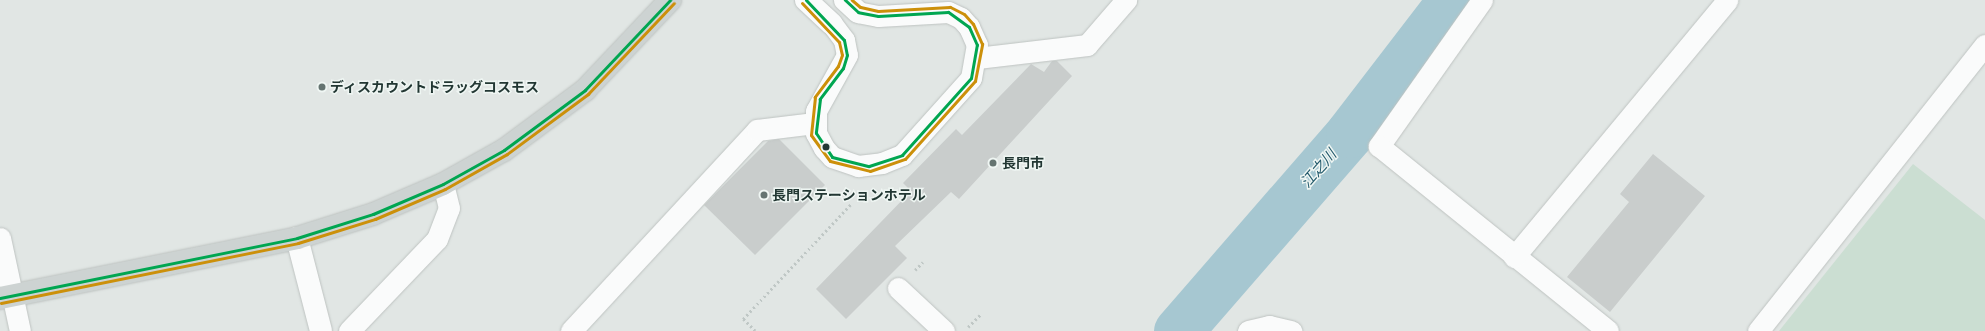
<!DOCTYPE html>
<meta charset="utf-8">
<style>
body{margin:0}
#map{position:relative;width:1985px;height:331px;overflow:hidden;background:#e1e6e4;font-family:Jost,"Noto Sans JP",sans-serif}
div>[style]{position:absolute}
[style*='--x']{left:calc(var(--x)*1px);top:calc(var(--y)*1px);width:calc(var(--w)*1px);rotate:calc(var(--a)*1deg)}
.green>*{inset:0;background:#cbded2}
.river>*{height:49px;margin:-24.5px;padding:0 24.5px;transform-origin:24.5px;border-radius:24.5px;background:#a6c7d1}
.building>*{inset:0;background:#c9cdcc}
.path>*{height:2.5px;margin-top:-1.25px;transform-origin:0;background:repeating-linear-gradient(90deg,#bfc7c5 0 2px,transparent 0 5px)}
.roads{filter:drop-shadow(0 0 1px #bec3c1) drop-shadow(0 0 1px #bec3c1)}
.street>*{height:21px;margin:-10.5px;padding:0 10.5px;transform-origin:10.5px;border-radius:10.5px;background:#fafbfb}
.secondary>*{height:22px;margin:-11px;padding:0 11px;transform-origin:11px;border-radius:11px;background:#fafbfb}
.primary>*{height:22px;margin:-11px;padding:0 11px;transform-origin:11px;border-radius:11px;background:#cdd3d2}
.bus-1>*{height:3px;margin:-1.5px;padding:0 1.5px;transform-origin:1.5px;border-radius:1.5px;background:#00a651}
.bus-2>*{height:3px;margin:-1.5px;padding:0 1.5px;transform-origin:1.5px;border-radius:1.5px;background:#cc900a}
.dots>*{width:11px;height:11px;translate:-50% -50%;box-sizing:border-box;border:2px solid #eff6f3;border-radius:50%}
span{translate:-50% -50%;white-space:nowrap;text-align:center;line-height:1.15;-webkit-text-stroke:3px #eff6f3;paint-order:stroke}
.poi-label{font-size:14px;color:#223733;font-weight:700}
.left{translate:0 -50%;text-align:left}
.water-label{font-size:15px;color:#235a6c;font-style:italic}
</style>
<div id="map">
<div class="green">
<div style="clip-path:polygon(1913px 164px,1985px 220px,1985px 331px,1779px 331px)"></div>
</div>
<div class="river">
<div style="--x:1178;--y:331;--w:262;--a:-49"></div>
<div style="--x:1350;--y:133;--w:168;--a:-52.5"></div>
</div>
<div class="building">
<div style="clip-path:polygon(1052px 61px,1057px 61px,1072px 76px,959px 199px,951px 192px,895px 246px,907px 258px,846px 319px,816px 289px,911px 191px,903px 183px,956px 129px,962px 135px,1031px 64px,1044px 72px)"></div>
<div style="clip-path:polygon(779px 139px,825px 185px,755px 255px,704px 205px,768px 141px)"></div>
<div style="clip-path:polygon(1653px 154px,1705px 196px,1610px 312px,1567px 277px,1629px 202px,1620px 194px)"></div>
</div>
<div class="path">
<div style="--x:915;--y:270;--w:11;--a:-45"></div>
<div style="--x:968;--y:327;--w:17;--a:-45"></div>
<div style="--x:755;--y:331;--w:17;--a:-135"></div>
<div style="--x:743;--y:319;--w:159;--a:-46.8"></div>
</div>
<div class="roads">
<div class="street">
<div style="--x:1482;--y:0;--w:179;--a:125.2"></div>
<div style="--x:1379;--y:146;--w:294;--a:38.9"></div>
<div style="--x:832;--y:24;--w:20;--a:53"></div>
<div style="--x:844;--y:40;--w:15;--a:79"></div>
<div style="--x:847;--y:55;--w:64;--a:119"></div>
<div style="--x:816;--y:111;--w:22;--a:90"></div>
<div style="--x:816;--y:133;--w:17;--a:62"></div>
<div style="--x:824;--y:148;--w:12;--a:48"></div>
<div style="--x:832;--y:157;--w:28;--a:19"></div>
<div style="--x:858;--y:166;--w:24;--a:-7"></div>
<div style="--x:882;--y:163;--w:22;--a:-22"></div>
<div style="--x:902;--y:155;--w:103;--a:-48.1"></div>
<div style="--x:971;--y:78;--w:34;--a:-80"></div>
<div style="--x:977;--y:45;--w:20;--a:-114"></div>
<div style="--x:969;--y:27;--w:12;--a:-132"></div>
<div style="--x:961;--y:18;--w:14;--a:-155"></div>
<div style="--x:948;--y:12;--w:70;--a:176.7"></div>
<div style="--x:878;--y:16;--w:20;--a:-169"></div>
<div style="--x:977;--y:58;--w:111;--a:-6.7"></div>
<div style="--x:1087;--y:45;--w:60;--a:-49.1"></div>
<div style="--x:0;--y:238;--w:95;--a:77.9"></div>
<div style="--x:1514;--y:257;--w:334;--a:-50.3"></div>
<div style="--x:898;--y:288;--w:63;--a:43.1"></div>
<div style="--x:349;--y:331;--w:127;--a:-46.3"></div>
<div style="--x:437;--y:239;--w:33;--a:-69"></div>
<div style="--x:449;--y:208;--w:25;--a:-104"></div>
<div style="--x:571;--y:331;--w:274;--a:-47.2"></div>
<div style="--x:757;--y:130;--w:58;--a:-6.9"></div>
<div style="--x:1248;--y:331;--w:22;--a:-13"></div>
<div style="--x:1269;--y:326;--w:23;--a:13"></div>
<div style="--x:1758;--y:331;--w:365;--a:-51.6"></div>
</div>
<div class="secondary">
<div style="--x:806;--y:0;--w:35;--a:43"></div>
<div style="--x:845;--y:0;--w:18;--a:43"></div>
<div style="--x:297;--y:238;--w:96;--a:75.5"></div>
</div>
<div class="primary">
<div style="--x:0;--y:298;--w:303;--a:-11.4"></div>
<div style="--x:297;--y:238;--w:80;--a:-17.5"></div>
<div style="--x:373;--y:214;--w:76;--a:-23.2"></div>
<div style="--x:443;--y:184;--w:70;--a:-29.1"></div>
<div style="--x:504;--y:150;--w:101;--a:-36.5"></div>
<div style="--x:585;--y:90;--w:124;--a:-46.6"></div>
</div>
</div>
<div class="bus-1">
<div style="--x:806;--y:0;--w:55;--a:46.5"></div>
<div style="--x:844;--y:40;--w:15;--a:79"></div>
<div style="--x:847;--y:55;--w:14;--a:107"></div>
<div style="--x:843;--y:68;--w:39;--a:127"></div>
<div style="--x:820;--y:99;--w:34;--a:97"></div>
<div style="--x:816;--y:133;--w:29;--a:56"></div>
<div style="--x:832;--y:157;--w:38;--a:14"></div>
<div style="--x:869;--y:166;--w:35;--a:-18"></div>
<div style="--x:902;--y:155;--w:103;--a:-48.1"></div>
<div style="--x:971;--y:78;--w:34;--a:-80"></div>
<div style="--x:977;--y:45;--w:20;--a:-114"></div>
<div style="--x:969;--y:27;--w:26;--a:-144"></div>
<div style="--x:948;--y:12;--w:70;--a:176.7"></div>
<div style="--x:878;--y:16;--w:20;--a:-169"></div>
<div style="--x:858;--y:12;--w:18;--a:-137"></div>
<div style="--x:0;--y:298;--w:303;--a:-11.4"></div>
<div style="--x:297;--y:238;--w:80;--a:-17.5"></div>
<div style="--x:373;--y:214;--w:76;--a:-23.2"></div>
<div style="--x:443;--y:184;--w:70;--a:-29.1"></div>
<div style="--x:504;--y:150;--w:101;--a:-36.5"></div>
<div style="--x:585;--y:90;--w:124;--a:-46.6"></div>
</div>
<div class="bus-2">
<div style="--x:802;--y:3;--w:54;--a:46.5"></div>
<div style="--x:839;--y:42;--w:13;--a:77"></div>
<div style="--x:842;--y:55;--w:12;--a:110"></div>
<div style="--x:838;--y:66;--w:39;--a:127"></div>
<div style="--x:815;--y:97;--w:38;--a:96"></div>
<div style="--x:811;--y:135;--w:32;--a:54"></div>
<div style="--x:830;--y:161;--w:41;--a:14"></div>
<div style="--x:870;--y:171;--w:37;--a:-19"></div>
<div style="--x:905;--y:159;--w:105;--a:-48.1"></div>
<div style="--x:975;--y:81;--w:38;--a:-79"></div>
<div style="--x:982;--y:44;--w:22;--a:-114"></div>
<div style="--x:973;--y:24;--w:13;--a:-132"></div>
<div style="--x:964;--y:14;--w:16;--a:-153"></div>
<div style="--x:950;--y:7;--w:72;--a:176.8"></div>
<div style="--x:878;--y:11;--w:18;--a:-167"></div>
<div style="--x:860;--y:7;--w:11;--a:-139"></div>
<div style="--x:1;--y:303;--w:303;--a:-11.4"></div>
<div style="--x:298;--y:243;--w:81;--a:-17.3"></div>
<div style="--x:375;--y:219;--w:76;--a:-23.2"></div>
<div style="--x:445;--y:189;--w:71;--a:-29.4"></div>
<div style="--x:507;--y:154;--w:101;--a:-36.5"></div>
<div style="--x:588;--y:94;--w:125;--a:-46.6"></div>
</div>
<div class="dots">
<div style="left:322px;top:87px;background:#657471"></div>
<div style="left:826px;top:147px;background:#223733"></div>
<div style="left:993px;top:163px;background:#657471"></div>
<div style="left:764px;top:195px;background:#657471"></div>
</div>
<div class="poi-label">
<span class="left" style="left:330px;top:87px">ディスカウントドラッグコスモス</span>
<span class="left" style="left:1002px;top:163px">長門市</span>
<span class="left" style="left:772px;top:195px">長門ステーションホテル</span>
</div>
<div class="water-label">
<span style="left:1319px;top:169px;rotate:-49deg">江之川</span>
</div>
</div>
